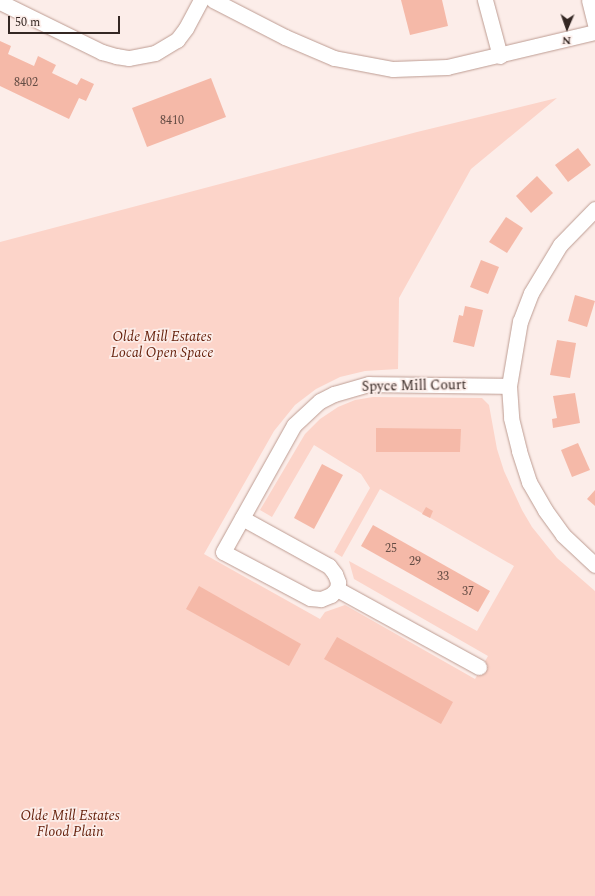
<!DOCTYPE html>
<style>
body{margin:0}
#map{position:relative;width:595px;height:896px;overflow:hidden;background:#fcede9;font-family:Spectral,serif}
div>[style]{position:absolute}
[style*='--x']{left:calc(var(--x)*1px);top:calc(var(--y)*1px);width:calc(var(--w)*1px);rotate:calc(var(--a)*1deg)}
.green>*{inset:0;background:#fcd4c9}
.building>*{inset:0;background:#f5b9a8}
.roads{filter:drop-shadow(0 0 1px #bd9c92) drop-shadow(0 0 1px #bd9c92)}
.minor>*{height:15px;margin:-7.5px;padding:0 7.5px;transform-origin:7.5px;border-radius:7.5px;background:#fff}
span{translate:-50% -50%;white-space:nowrap;text-align:center;line-height:1.15;-webkit-text-stroke:3.5px #fcede9;paint-order:stroke}
.number-label{font-size:12px;color:#644c44}
.number-label span{-webkit-text-stroke-width:0}
.park-label{font-size:14px;color:#66220d;font-style:italic}
.street-label{font-size:14px;color:#342723}
.north{position:absolute;left:547px;top:8px;width:40px;height:40px;-webkit-text-stroke:3px #fcede9;paint-order:stroke;rotate:182deg;font-size:11px;font-weight:700;line-height:16px;text-align:center;color:#342723}
.north::after{content:'';display:block;margin:auto;width:14px;height:18px;background:#342723;clip-path:polygon(50% 0,100% 100%,50% 72%,0 100%)}
.scale{position:absolute;left:8px;top:16px;width:112px;height:18px;box-sizing:border-box;border:2px solid #342723;border-top:0;padding-left:5px;font-size:12px;line-height:14px;white-space:nowrap;color:#342723;-webkit-text-stroke:3px #fcede9;paint-order:stroke}
</style>
<div id="map">
<div class="green">
<div style="clip-path:polygon(557px 98px,471px 169px,399px 298px,398px 369px,365px 371px,340px 377px,316px 389px,295px 405px,274px 431px,204px 554px,320px 619px,325px 612px,345px 605px,475px 679px,488px 656px,354px 579px,349px 561px,477px 631px,514px 566px,380px 489px,342px 557px,334px 552px,370px 488px,361px 474px,314px 445px,272px 517px,260px 510px,305px 434px,320px 419px,338px 407px,355px 400px,373px 397px,482px 398px,489px 405px,497px 449px,504px 471px,522px 510px,532px 527px,557px 558px,595px 591px,595px 896px,0 896px,0 242px,417px 132px)"></div>
</div>
<div class="building">
<div style="clip-path:polygon(401px 0,442px 0,448px 26px,410px 35px)"></div>
<div style="clip-path:polygon(0 41px,11px 46px,8px 54px,34px 66px,38px 56px,56px 65px,52px 73px,77px 85px,81px 78px,94px 84px,86px 101px,79px 98px,69px 119px,0 86px)"></div>
<div style="clip-path:polygon(211px 78px,226px 117px,147px 147px,132px 108px)"></div>
<div style="clip-path:polygon(578px 148px,591px 165px,568px 182px,555px 165px)"></div>
<div style="clip-path:polygon(537px 176px,553px 193px,531px 213px,516px 196px)"></div>
<div style="clip-path:polygon(506px 217px,523px 228px,507px 253px,489px 242px)"></div>
<div style="clip-path:polygon(481px 260px,499px 267px,488px 294px,470px 287px)"></div>
<div style="clip-path:polygon(575px 295px,595px 301px,587px 327px,568px 321px)"></div>
<div style="clip-path:polygon(465px 306px,483px 310px,474px 347px,453px 342px,459px 315px,463px 316px)"></div>
<div style="clip-path:polygon(557px 340px,576px 343px,570px 378px,550px 375px)"></div>
<div style="clip-path:polygon(575px 393px,580px 423px,553px 428px,552px 419px,557px 418px,553px 396px)"></div>
<div style="clip-path:polygon(376px 428px,461px 429px,460px 452px,376px 452px)"></div>
<div style="clip-path:polygon(578px 443px,590px 470px,572px 477px,561px 450px)"></div>
<div style="clip-path:polygon(322px 464px,343px 475px,314px 529px,294px 518px)"></div>
<div style="clip-path:polygon(595px 490px,595px 506px,587px 499px)"></div>
<div style="clip-path:polygon(426px 507px,433px 511px,430px 518px,422px 514px)"></div>
<div style="clip-path:polygon(373px 525px,490px 591px,478px 612px,361px 546px)"></div>
<div style="clip-path:polygon(199px 586px,301px 644px,289px 666px,186px 609px)"></div>
<div style="clip-path:polygon(337px 637px,453px 702px,441px 724px,324px 659px)"></div>
</div>
<div class="roads">
<div class="minor">
<div style="--x:213;--y:0;--w:81;--a:27.2"></div>
<div style="--x:285;--y:37;--w:53;--a:23.2"></div>
<div style="--x:334;--y:58;--w:60;--a:10.6"></div>
<div style="--x:393;--y:69;--w:54;--a:-2.1"></div>
<div style="--x:447;--y:67;--w:152;--a:-13.3"></div>
<div style="--x:485;--y:0;--w:58;--a:75"></div>
<div style="--x:589;--y:0;--w:25;--a:76"></div>
<div style="--x:0;--y:2;--w:114;--a:26.1"></div>
<div style="--x:102;--y:52;--w:15;--a:16"></div>
<div style="--x:116;--y:56;--w:13;--a:9"></div>
<div style="--x:129;--y:58;--w:26;--a:-11"></div>
<div style="--x:155;--y:53;--w:26;--a:-31"></div>
<div style="--x:177;--y:40;--w:15;--a:-53"></div>
<div style="--x:186;--y:28;--w:32;--a:-62"></div>
<div style="--x:595;--y:209;--w:50;--a:134.2"></div>
<div style="--x:560;--y:245;--w:56;--a:121.1"></div>
<div style="--x:531;--y:293;--w:30;--a:111"></div>
<div style="--x:520;--y:321;--w:66;--a:99.6"></div>
<div style="--x:509;--y:386;--w:32;--a:86"></div>
<div style="--x:511;--y:418;--w:34;--a:76"></div>
<div style="--x:519;--y:451;--w:33;--a:72"></div>
<div style="--x:529;--y:482;--w:32;--a:60"></div>
<div style="--x:545;--y:510;--w:31;--a:54"></div>
<div style="--x:563;--y:535;--w:44;--a:43.2"></div>
<div style="--x:242;--y:518;--w:99;--a:28.9"></div>
<div style="--x:329;--y:566;--w:10;--a:53"></div>
<div style="--x:335;--y:574;--w:9;--a:69"></div>
<div style="--x:338;--y:582;--w:7;--a:98"></div>
<div style="--x:337;--y:589;--w:8;--a:135"></div>
<div style="--x:331;--y:595;--w:11;--a:158"></div>
<div style="--x:321;--y:599;--w:11;--a:-175"></div>
<div style="--x:310;--y:598;--w:98;--a:-152.1"></div>
<div style="--x:223;--y:552;--w:145;--a:-60.8"></div>
<div style="--x:294;--y:425;--w:35;--a:-43"></div>
<div style="--x:320;--y:401;--w:16;--a:-27"></div>
<div style="--x:334;--y:394;--w:36;--a:-16"></div>
<div style="--x:369;--y:384;--w:140;--a:0.8"></div>
<div style="--x:337;--y:589;--w:162;--a:28.8"></div>
</div>
</div>
<div class="number-label">
<span style="left:26px;top:83px">8402</span>
<span style="left:172px;top:121px">8410</span>
<span style="left:391px;top:549px">25</span>
<span style="left:415px;top:562px">29</span>
<span style="left:443px;top:577px">33</span>
<span style="left:468px;top:592px">37</span>
</div>
<div class="park-label">
<span style="left:162px;top:345px">Olde Mill Estates<br>Local Open Space</span>
<span style="left:70px;top:824px">Olde Mill Estates<br>Flood Plain</span>
</div>
<div class="street-label">
<span style="left:414px;top:386px;rotate:-1deg">Spyce Mill Court</span>
</div>
<div class="north">N</div>
<div class="scale">50 m</div>
</div>
